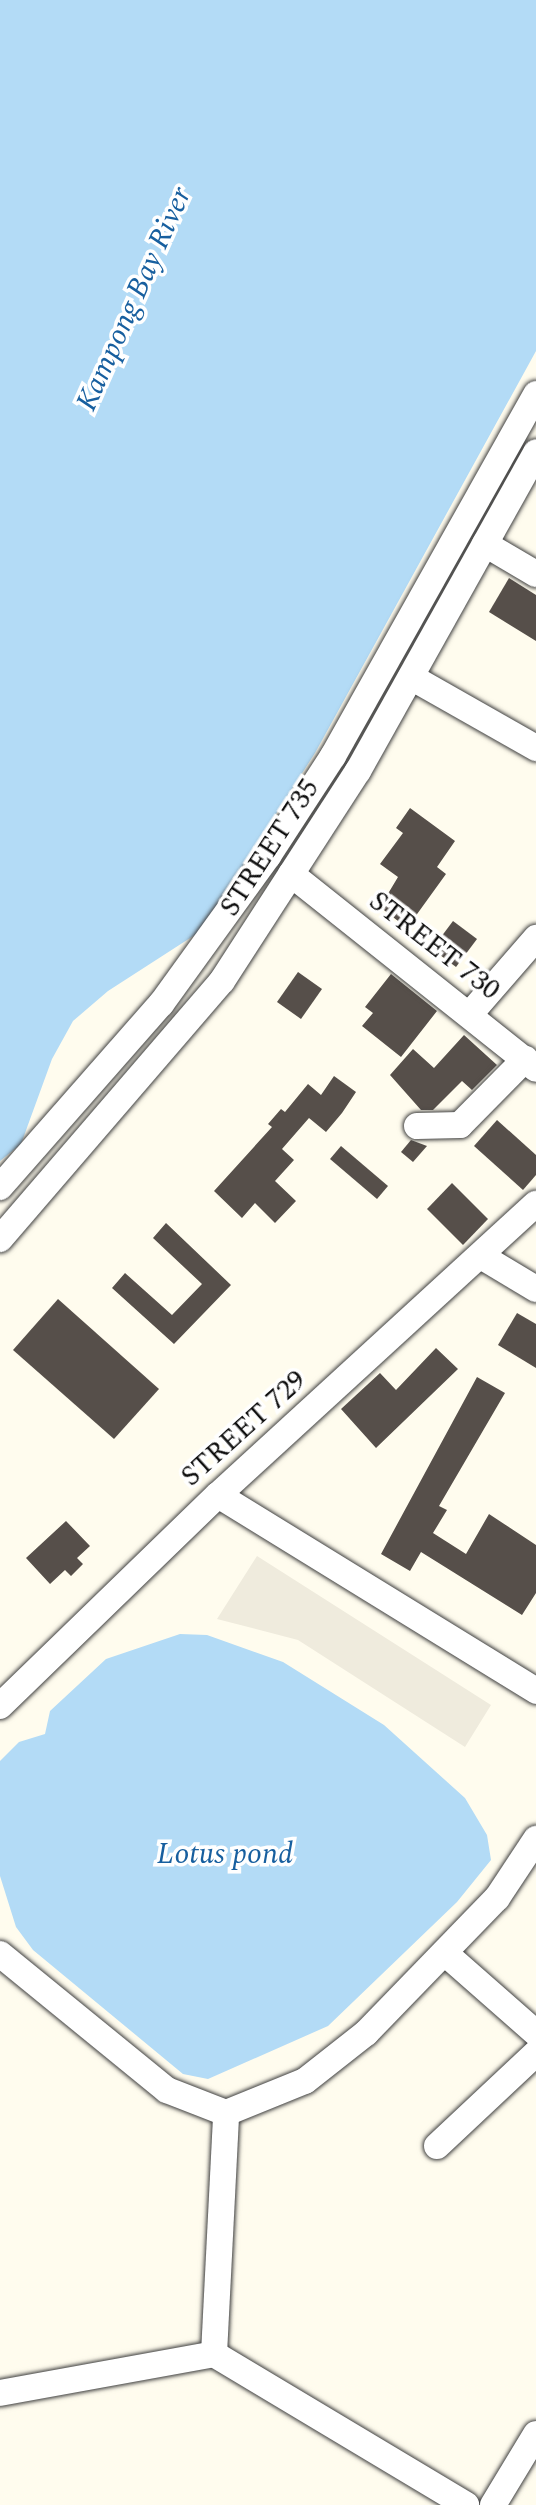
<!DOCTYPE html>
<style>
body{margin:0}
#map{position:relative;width:536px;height:2505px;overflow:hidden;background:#fffcee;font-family:Spectral,serif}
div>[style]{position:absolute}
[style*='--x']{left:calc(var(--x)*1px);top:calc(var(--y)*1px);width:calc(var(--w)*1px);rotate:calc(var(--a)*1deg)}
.plaza>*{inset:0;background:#efebdd}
.water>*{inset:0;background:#b3dbf6}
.building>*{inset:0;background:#564f4a}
.roads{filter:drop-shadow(0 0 2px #404040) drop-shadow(0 0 2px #404040)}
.minor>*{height:26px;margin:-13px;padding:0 13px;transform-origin:13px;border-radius:13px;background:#fff}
span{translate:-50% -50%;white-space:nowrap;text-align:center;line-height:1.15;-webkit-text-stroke:7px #fff;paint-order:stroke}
.street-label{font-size:28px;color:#0d0d0d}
.water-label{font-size:30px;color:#175f9f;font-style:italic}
</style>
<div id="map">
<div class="plaza">
<div style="clip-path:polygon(257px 1556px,491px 1705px,465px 1747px,298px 1640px,217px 1619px)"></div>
</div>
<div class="water">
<div style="clip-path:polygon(0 0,536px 0,536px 351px,315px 753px,201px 931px,108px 991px,73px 1021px,52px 1059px,21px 1144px,0 1161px)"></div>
<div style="clip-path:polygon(180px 1634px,207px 1635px,283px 1662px,384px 1725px,465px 1798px,487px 1835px,491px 1860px,457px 1902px,328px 2026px,208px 2079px,183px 2074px,33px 1950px,16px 1927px,0 1876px,0 1761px,19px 1742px,45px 1734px,50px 1711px,106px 1659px)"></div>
</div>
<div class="building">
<div style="clip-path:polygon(509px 578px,536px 595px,536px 641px,489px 612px)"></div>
<div style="clip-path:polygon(410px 808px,455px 841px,437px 867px,446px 874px,407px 928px,380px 907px,398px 877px,380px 864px,403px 833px,396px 828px)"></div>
<div style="clip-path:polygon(453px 921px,477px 939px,456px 967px,432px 949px)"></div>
<div style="clip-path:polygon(298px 972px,322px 989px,301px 1019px,277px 1002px)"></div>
<div style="clip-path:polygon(391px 974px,437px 1011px,401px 1057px,362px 1026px,373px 1013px,365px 1007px)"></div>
<div style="clip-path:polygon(464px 1035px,497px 1065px,472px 1090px,462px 1081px,433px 1110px,421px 1110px,390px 1075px,413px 1049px,434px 1068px)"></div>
<div style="clip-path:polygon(334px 1076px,356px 1092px,342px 1113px,326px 1132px,309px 1118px,282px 1149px,294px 1160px,275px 1181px,296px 1201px,275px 1223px,255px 1203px,242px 1218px,214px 1191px,272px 1127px,268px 1124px,281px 1109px,285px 1112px,308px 1084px,321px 1095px)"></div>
<div style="clip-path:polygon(497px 1120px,536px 1155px,536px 1175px,523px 1190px,474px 1146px)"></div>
<div style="clip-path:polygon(411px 1140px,427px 1146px,413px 1162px,401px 1152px)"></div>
<div style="clip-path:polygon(341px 1146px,388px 1186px,377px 1199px,330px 1159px)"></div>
<div style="clip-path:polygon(452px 1183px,488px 1219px,463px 1245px,427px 1209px)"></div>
<div style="clip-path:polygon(166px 1223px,231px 1285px,174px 1344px,112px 1288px,125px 1273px,172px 1315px,202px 1284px,153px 1238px)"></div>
<div style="clip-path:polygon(58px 1299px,159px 1389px,114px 1439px,13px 1350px)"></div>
<div style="clip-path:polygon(517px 1313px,536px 1324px,536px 1368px,498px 1345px)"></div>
<div style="clip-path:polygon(436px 1348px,458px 1369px,376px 1448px,341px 1409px,380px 1373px,396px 1390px)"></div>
<div style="clip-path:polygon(477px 1377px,505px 1393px,439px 1506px,447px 1510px,433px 1533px,466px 1554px,489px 1514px,536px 1545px,536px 1593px,522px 1615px,421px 1552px,410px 1571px,381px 1554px)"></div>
<div style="clip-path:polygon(66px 1521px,90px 1546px,77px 1558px,83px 1564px,71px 1576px,65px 1570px,50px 1584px,26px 1558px)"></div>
</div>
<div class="roads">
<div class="minor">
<div style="--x:485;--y:544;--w:59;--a:30.5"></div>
<div style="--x:411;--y:677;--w:144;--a:29.6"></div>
<div style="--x:291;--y:874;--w:313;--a:38.5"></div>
<div style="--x:470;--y:1014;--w:101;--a:-49"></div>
<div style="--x:417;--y:1126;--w:43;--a:-1.3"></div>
<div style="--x:460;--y:1125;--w:93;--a:-45.4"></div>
<div style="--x:0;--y:1187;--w:244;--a:-48.7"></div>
<div style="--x:161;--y:1004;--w:183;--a:-54.1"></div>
<div style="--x:268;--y:856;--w:119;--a:-57"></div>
<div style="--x:333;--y:756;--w:415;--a:-60.7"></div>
<div style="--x:0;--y:1239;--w:340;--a:-49.3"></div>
<div style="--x:222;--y:981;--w:250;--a:-57.1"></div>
<div style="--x:358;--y:771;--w:365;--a:-60.8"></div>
<div style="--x:481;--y:1256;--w:64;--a:31"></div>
<div style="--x:218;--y:1495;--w:374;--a:31.6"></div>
<div style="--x:0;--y:1706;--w:303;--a:-44.1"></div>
<div style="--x:218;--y:1495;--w:431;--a:-42.5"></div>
<div style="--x:0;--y:1954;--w:215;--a:39.2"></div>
<div style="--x:167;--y:2090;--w:63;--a:21.3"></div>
<div style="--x:446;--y:1954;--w:120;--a:41.3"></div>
<div style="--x:437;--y:2146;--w:136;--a:-43.2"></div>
<div style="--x:214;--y:2354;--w:241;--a:-87.1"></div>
<div style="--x:226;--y:2113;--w:85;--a:-22.1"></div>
<div style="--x:305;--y:2081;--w:78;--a:-38.2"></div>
<div style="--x:366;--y:2033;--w:188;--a:-45.9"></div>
<div style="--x:497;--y:1898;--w:71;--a:-56.5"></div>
<div style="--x:0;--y:2393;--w:218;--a:-10.3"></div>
<div style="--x:214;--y:2354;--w:294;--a:30.9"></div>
<div style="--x:493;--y:2505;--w:83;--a:-58.8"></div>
</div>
</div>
<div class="street-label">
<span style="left:270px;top:848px;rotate:-57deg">STREET 735</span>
<span style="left:434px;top:946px;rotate:38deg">STREET 730</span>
<span style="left:244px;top:1429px;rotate:-42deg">STREET 729</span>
</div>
<div class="water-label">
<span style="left:134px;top:299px;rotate:-66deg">Kampong Bay River</span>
<span style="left:225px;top:1854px">Lotus pond</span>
</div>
</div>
